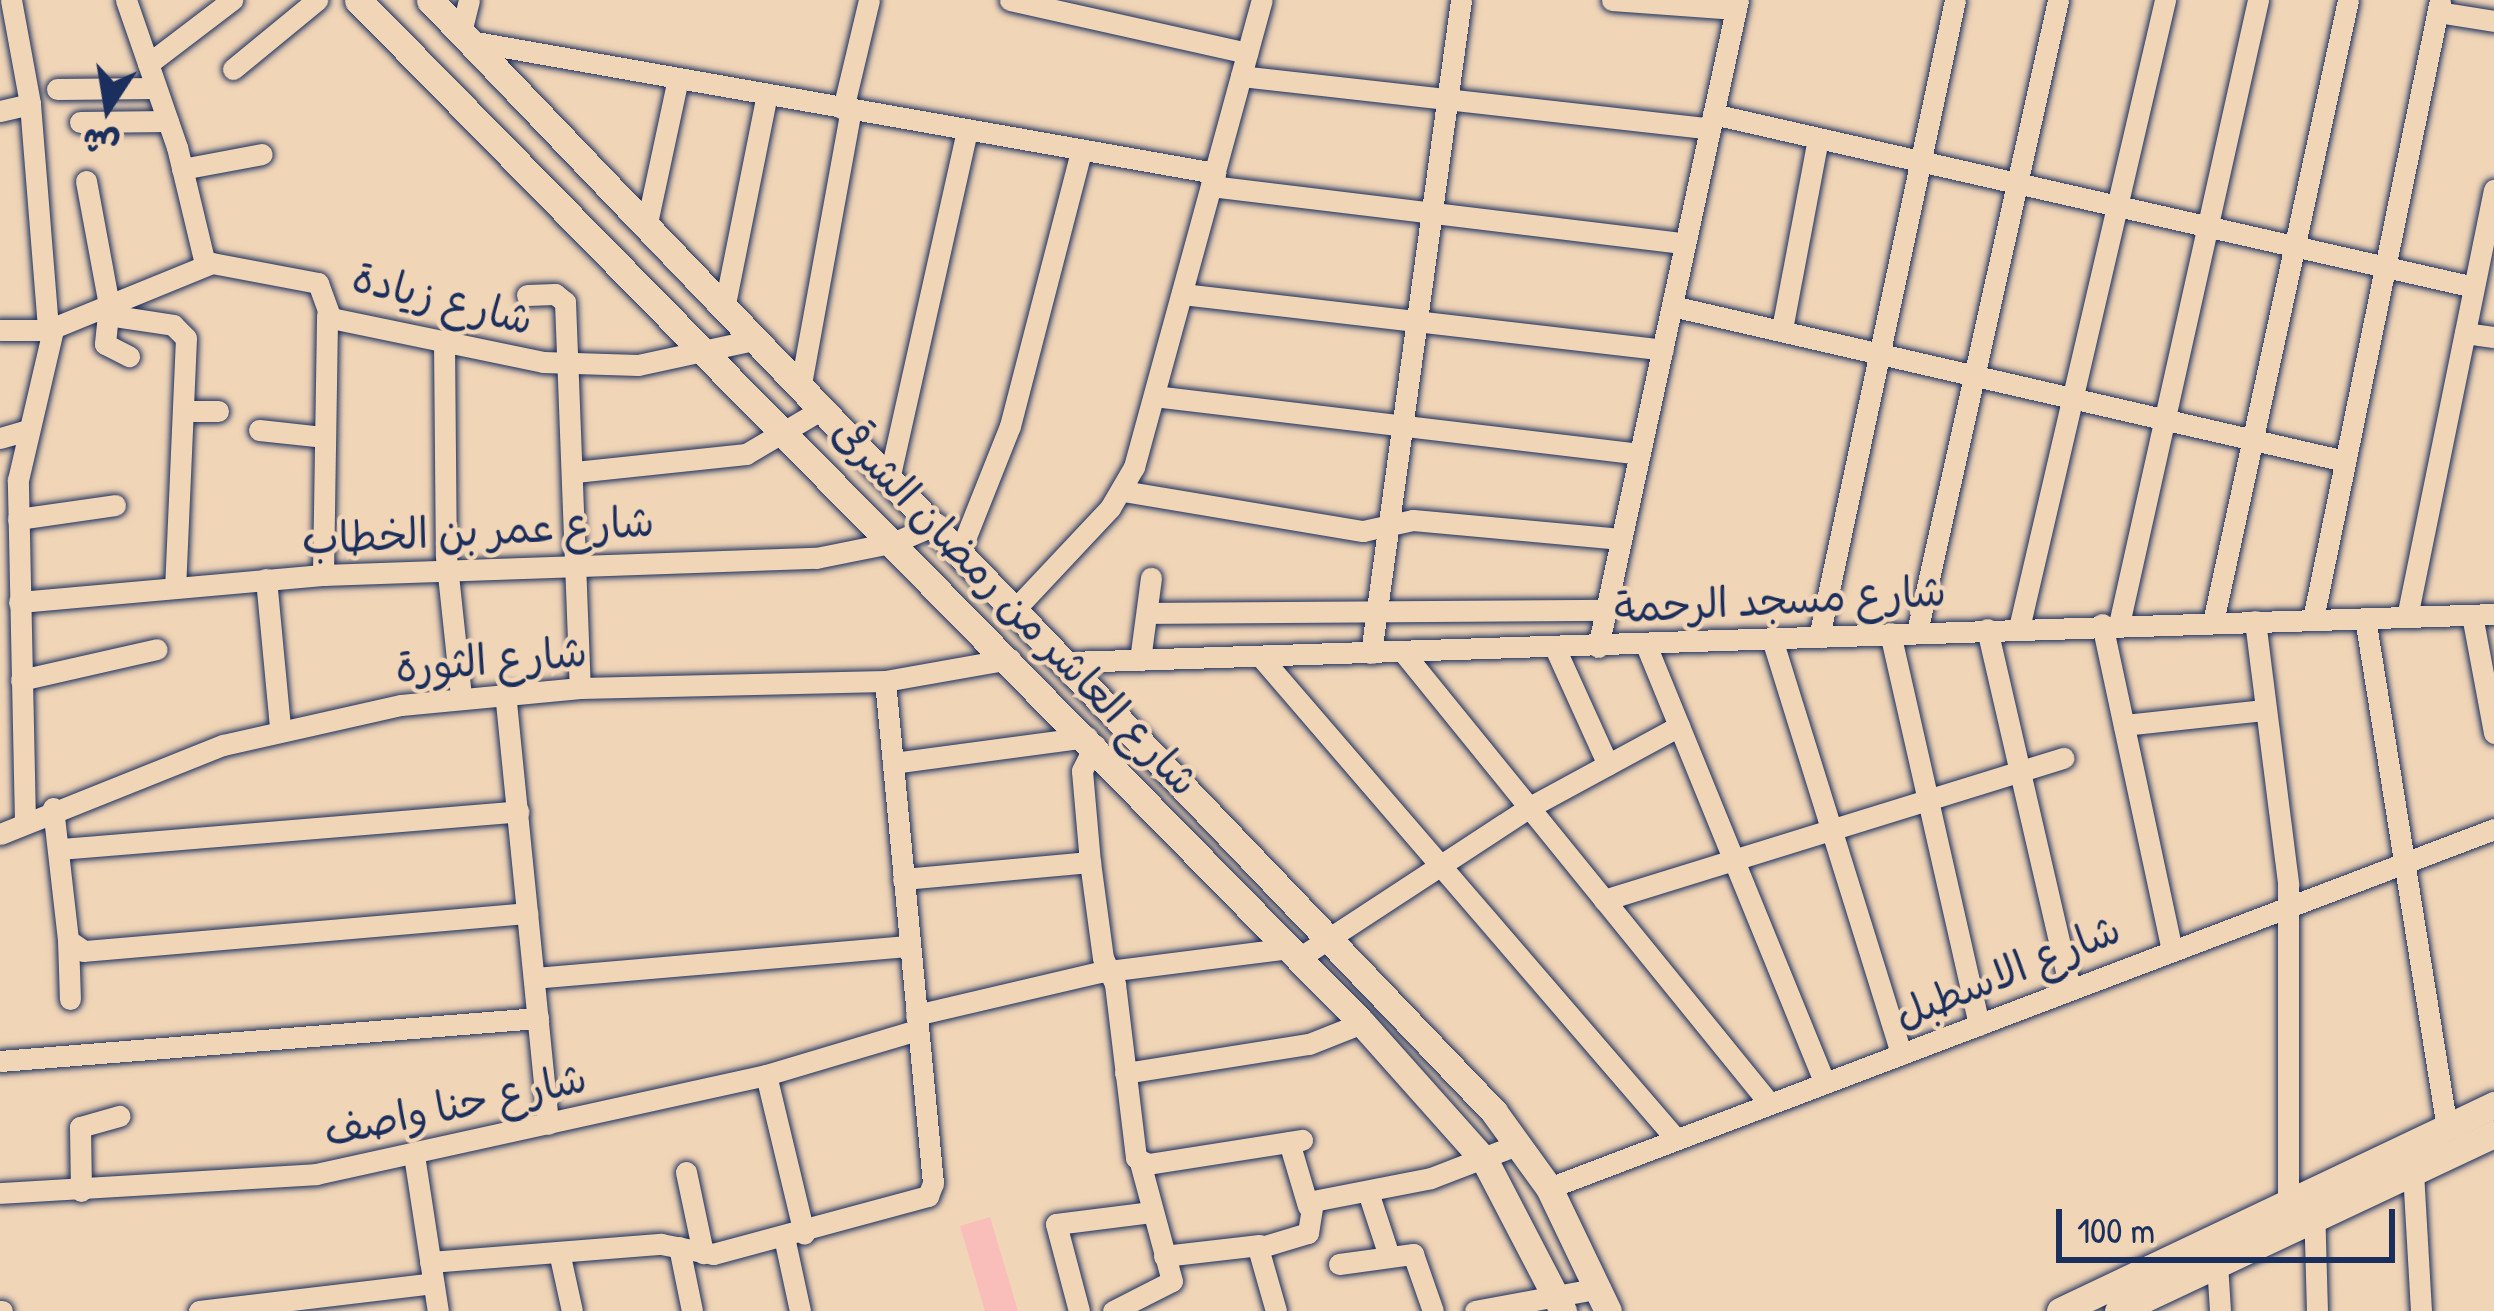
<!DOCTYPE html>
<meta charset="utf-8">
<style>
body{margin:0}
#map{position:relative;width:2494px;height:1311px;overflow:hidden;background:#f1d5b7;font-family:"Patrick Hand","Playpen Sans Arabic",sans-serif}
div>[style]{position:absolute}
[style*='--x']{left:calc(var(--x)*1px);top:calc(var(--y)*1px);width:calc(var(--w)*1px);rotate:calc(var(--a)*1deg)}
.building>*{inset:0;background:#f9bdba}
.roads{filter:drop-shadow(0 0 3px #1b2f5e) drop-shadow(0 0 3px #1b2f5e)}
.minor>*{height:21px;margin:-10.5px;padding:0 10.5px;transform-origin:10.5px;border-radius:10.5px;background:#f1d5b7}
.tertiary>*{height:27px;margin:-13.5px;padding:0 13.5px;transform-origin:13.5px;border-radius:13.5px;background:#f1d5b7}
span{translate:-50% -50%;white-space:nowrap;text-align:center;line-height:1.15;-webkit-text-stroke:9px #f1d5b7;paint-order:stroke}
.street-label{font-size:42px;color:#1b2f5e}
.north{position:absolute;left:48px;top:48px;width:120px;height:120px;-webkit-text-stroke:9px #f1d5b7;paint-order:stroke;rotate:192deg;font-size:33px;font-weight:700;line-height:48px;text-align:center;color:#1b2f5e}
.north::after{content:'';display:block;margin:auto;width:42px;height:54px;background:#1b2f5e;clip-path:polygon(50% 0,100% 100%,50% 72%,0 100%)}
.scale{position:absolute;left:2056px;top:1209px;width:339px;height:54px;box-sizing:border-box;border:6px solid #1b2f5e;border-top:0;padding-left:15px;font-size:36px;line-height:42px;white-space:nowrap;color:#1b2f5e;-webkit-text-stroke:9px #f1d5b7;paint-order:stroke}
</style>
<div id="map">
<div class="building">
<div style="clip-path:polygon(990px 1217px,1018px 1311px,985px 1311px,960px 1226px)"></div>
</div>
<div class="roads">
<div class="minor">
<div style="--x:11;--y:0;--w:106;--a:79.6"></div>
<div style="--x:30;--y:104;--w:227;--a:85.4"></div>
<div style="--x:126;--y:0;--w:156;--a:70.9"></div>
<div style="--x:177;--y:147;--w:120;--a:76.5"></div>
<div style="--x:1010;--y:0;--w:243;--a:12.6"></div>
<div style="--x:1612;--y:0;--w:124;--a:4.2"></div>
<div style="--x:2438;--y:12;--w:57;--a:9.1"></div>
<div style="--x:461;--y:32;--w:33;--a:-76"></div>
<div style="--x:470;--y:41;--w:757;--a:10.05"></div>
<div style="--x:148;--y:64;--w:106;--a:-37.3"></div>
<div style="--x:233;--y:69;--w:109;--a:-39.4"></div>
<div style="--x:1241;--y:76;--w:472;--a:6.4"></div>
<div style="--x:57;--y:89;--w:99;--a:-0.6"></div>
<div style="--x:843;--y:109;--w:112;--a:-76.6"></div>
<div style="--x:0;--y:111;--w:31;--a:-13"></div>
<div style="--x:1713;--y:114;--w:780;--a:12.81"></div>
<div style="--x:80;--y:122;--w:88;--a:-0.7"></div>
<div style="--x:182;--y:169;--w:81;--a:-10.6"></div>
<div style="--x:86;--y:181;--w:126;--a:79.5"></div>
<div style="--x:109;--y:305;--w:39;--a:96"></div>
<div style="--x:105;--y:344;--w:27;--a:27"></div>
<div style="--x:1211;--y:186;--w:477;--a:6.9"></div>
<div style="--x:647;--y:223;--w:148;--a:-77.9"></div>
<div style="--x:1182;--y:294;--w:484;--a:6.6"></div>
<div style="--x:527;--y:295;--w:28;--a:-2"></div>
<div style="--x:555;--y:294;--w:13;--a:39"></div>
<div style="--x:565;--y:302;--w:386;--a:87.8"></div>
<div style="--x:725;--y:304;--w:214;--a:-78.7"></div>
<div style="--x:1672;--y:306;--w:691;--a:12.97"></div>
<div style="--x:108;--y:315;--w:66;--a:8.7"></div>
<div style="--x:173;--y:325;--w:18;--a:45"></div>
<div style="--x:186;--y:338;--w:249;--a:92.5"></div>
<div style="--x:1782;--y:329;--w:194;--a:-79.3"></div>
<div style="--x:0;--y:330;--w:48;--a:0"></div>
<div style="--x:48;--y:330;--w:177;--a:-22.2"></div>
<div style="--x:212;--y:263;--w:108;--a:10.7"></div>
<div style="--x:318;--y:283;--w:37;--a:70"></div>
<div style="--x:331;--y:318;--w:217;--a:11.7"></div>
<div style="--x:543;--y:362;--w:95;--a:1.8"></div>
<div style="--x:638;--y:365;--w:123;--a:-12.2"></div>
<div style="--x:2465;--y:333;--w:29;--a:8"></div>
<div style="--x:444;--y:341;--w:215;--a:89.5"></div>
<div style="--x:446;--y:556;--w:142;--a:83.9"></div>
<div style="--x:801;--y:384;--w:279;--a:-79.7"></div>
<div style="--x:1154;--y:396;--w:489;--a:6.8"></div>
<div style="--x:183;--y:411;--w:35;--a:0"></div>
<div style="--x:259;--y:430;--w:64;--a:6.2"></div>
<div style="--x:0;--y:438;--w:25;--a:-16"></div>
<div style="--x:575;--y:472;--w:172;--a:-6"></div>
<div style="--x:746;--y:454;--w:91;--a:-30.5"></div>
<div style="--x:890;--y:475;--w:353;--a:-77.4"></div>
<div style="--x:1123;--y:491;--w:243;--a:9.5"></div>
<div style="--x:1363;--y:531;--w:51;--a:-12.4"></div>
<div style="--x:1413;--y:520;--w:209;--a:5.2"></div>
<div style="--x:18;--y:519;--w:98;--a:-8.2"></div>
<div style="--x:961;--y:549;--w:132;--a:-68.3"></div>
<div style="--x:1010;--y:426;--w:284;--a:-75.5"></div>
<div style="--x:323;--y:575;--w:260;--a:-89.1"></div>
<div style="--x:266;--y:579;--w:149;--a:84.6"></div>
<div style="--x:19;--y:602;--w:305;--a:-5.1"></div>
<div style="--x:323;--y:575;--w:493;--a:-2"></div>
<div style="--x:816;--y:558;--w:81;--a:-11.4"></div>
<div style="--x:895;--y:542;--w:46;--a:-23.2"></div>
<div style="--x:1017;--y:607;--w:136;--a:-46.8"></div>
<div style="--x:1110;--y:508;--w:48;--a:-59.7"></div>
<div style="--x:1134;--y:467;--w:484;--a:-74.7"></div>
<div style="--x:1147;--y:613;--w:459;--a:-0.4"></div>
<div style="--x:2472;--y:615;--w:120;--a:79.4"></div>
<div style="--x:2407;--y:617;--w:436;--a:-78.5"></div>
<div style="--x:2365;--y:618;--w:517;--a:80.87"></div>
<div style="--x:2313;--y:619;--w:632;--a:-78.41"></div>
<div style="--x:2255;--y:621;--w:265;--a:82.8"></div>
<div style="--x:2288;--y:884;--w:320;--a:90"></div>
<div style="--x:2213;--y:622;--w:636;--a:-77.75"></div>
<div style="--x:2102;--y:624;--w:330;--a:77.9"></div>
<div style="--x:2119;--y:624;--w:639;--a:-77.44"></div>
<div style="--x:2019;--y:628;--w:645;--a:-76.91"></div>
<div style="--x:1987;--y:629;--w:368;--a:77"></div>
<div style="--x:1917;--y:632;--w:648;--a:-77.42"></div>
<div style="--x:1890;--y:633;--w:402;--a:77.2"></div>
<div style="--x:1819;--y:637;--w:651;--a:-77.95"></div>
<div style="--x:1772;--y:639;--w:435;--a:72.7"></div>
<div style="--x:1646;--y:645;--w:473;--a:67.8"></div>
<div style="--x:1598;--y:647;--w:662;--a:-77.79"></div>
<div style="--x:1555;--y:648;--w:128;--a:65.6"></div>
<div style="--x:1403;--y:652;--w:582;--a:50.93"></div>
<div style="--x:1371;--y:653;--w:659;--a:-82.15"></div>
<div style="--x:1260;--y:656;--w:637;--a:49.26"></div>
<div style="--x:1140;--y:660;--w:83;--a:-82.4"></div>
<div style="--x:1070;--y:662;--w:1425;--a:-1.93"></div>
<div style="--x:21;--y:680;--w:139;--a:-12.8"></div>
<div style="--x:505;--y:692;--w:434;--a:84.3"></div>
<div style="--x:2124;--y:725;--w:142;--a:-6.1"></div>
<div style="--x:1095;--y:745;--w:29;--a:117"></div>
<div style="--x:1082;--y:771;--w:91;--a:85"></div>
<div style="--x:1090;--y:862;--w:97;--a:82.3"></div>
<div style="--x:1103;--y:958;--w:29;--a:65"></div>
<div style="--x:1115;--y:984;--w:175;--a:83.1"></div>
<div style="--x:1136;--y:1158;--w:13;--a:27"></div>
<div style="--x:1148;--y:1164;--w:156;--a:-8.9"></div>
<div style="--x:893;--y:763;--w:196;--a:-7.6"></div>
<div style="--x:53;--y:808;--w:133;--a:83.5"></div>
<div style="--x:68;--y:940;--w:19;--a:35"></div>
<div style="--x:84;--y:951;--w:445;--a:-4.9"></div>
<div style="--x:25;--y:822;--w:342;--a:-91.2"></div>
<div style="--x:18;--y:480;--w:155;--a:-76.9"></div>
<div style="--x:0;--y:834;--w:240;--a:-21.8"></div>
<div style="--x:223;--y:745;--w:182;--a:-12.7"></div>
<div style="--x:401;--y:705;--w:180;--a:-5.4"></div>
<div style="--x:580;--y:688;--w:305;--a:-1.3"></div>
<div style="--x:885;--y:681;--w:127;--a:-10"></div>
<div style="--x:60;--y:849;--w:460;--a:-4.7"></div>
<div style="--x:903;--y:879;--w:188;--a:-5.2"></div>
<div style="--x:1604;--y:900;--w:481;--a:-17.2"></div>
<div style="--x:68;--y:940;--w:59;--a:88.1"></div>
<div style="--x:1299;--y:958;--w:274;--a:-33.2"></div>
<div style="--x:1528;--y:808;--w:172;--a:-28.5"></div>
<div style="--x:534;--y:978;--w:376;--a:-4.9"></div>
<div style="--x:916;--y:1015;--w:189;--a:-13.2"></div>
<div style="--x:1100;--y:972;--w:192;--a:-7.2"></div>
<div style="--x:0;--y:1061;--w:540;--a:-4.57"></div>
<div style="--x:1125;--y:1073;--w:186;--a:-9"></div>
<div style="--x:1309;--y:1044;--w:57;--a:-21.6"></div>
<div style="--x:766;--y:1075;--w:163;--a:76.5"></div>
<div style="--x:1289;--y:1142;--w:67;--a:73.5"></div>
<div style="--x:414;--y:1155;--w:158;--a:81.3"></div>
<div style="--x:686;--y:1172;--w:83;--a:78.1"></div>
<div style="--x:2413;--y:1172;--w:139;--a:86.7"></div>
<div style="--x:1549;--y:1188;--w:1011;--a:-20.8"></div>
<div style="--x:81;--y:1191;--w:64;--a:-90.9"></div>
<div style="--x:80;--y:1127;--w:41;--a:-15.8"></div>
<div style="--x:1368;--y:1192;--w:67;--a:71.8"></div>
<div style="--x:0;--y:1193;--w:317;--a:-3.4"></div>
<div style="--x:316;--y:1174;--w:461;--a:-12.4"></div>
<div style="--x:766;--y:1075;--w:158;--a:-16.6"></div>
<div style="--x:2314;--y:1204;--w:107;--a:88.4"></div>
<div style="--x:784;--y:1237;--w:76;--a:77.8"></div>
<div style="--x:679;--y:1247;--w:65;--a:78.5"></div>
<div style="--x:559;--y:1252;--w:60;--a:77.6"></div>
<div style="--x:1164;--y:1256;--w:96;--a:-6.6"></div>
<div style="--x:430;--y:1262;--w:232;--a:-4.5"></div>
<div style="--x:661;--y:1244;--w:53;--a:10.9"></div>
<div style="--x:713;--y:1254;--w:223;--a:-15.1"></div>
<div style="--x:928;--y:1196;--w:14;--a:-69"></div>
<div style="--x:933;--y:1183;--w:504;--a:-95.46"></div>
<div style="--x:1339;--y:1264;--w:75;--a:-7.7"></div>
<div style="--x:1413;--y:1254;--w:60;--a:70.7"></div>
<div style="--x:2217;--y:1264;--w:47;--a:86.3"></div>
<div style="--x:0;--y:1311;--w:2;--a:0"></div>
<div style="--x:199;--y:1311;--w:236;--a:-6.8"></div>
<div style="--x:1079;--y:1311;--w:90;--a:-104.8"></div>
<div style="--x:1056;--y:1224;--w:96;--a:-7.2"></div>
<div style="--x:1113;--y:1311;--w:66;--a:-27"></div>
<div style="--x:1172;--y:1281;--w:123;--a:-105.1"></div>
<div style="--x:1276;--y:1311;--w:66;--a:-105.9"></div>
<div style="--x:1258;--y:1248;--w:52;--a:-16.7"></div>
<div style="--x:1308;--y:1233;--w:32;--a:-81"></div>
<div style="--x:1313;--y:1201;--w:120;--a:-11"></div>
<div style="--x:1431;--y:1178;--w:94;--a:-21.1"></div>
<div style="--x:1475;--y:1311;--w:127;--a:-10.4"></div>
</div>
<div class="tertiary">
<div style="--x:358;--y:0;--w:1433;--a:45.54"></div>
<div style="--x:1362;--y:1023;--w:185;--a:48.3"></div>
<div style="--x:1485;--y:1161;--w:169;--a:62.5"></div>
<div style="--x:430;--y:0;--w:1539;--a:46.26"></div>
<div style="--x:1494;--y:1112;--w:94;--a:54.1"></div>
<div style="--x:1549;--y:1188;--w:136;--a:64.4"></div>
<div style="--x:2060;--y:1311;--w:480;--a:-25.4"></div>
<div style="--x:2118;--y:1311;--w:416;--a:-25.2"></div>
</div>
</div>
<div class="street-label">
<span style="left:443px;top:298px;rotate:14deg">شارع زيادة</span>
<span style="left:478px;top:530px;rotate:-3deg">شارع عمر بن الخطاب</span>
<span style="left:1780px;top:599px;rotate:-3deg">شارع مسجد الرحمة</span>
<span style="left:1016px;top:606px;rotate:46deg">شارع العاشر من رمضان الشرقى</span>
<span style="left:491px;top:659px;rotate:-5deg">شارع الثورة</span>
<span style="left:2007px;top:971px;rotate:-22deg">شارع الاسطبل</span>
<span style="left:455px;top:1104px;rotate:-12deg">شارع حنا واصف</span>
</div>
<div class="north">ش</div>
<div class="scale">100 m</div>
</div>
